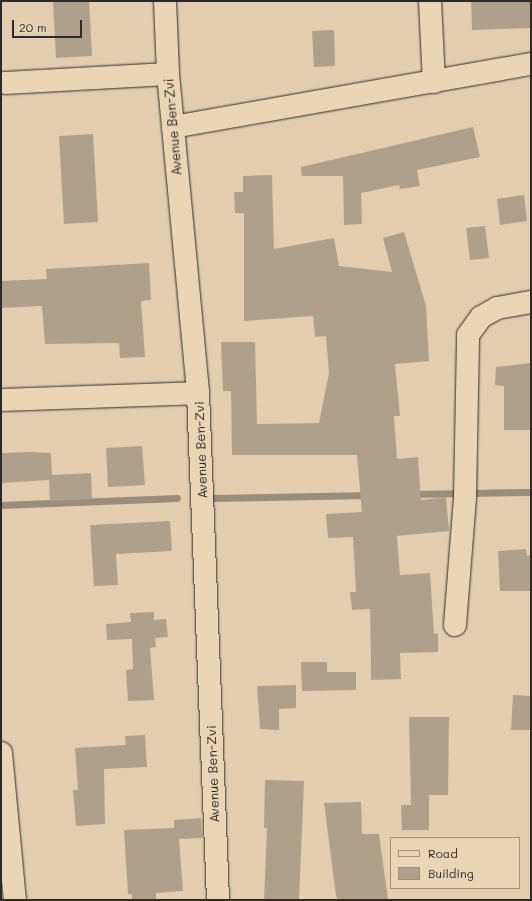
<!DOCTYPE html>
<style>
body{margin:0}
#map{position:relative;width:532px;height:901px;overflow:hidden;background:#e4ceaf;font-family:Mali,sans-serif}
div>[style]{position:absolute}
[style*='--x']{left:calc(var(--x)*1px);top:calc(var(--y)*1px);width:calc(var(--w)*1px);rotate:calc(var(--a)*1deg)}
.stream>*{height:7px;margin:-3.5px;padding:0 3.5px;transform-origin:3.5px;border-radius:3.5px;background:#9a8d7a}
.building>*{inset:0;background:#b0a08a}
.roads{filter:drop-shadow(0 0 1px #2b2b2b) drop-shadow(0 0 1px #2b2b2b)}
.minor>*{height:22px;margin:-11px;padding:0 11px;transform-origin:11px;border-radius:11px;background:#ecd5b4}
span{translate:-50% -50%;white-space:nowrap;text-align:center;line-height:1.15;-webkit-text-stroke:3px #ecd5b4;paint-order:stroke}
.street-label{font-size:13px;color:#2b2b2b}
.frame{position:absolute;inset:0;border:2px solid #2b2b2b;pointer-events:none}
.legend{position:absolute;left:390px;top:837px;width:130px;height:52px;box-sizing:border-box;background:#ecd5b4;border:1px solid #9f917d;margin:0;padding:5px 7px;list-style:none;font-size:12px;color:#2b2b2b}
.legend li{display:flex;align-items:center;gap:8px;height:20px}
.legend b{width:20px;border:1px solid #9f917d}
.scale{position:absolute;left:12px;top:20px;width:70px;height:18px;box-sizing:border-box;border:2px solid #2b2b2b;border-top:0;padding-left:5px;font-size:12px;line-height:14px;white-space:nowrap;color:#2b2b2b;-webkit-text-stroke:3px #ecd5b4;paint-order:stroke}
</style>
<div id="map">
<div class="stream">
<div style="--x:412;--y:494;--w:119;--a:-1"></div>
<div style="--x:210;--y:498;--w:160;--a:-1.1"></div>
<div style="--x:1;--y:505;--w:176;--a:-2.3"></div>
</div>
<div class="building">
<div style="clip-path:polygon(53px 1px,89px 1px,92px 56px,56px 58px)"></div>
<div style="clip-path:polygon(471px 1px,531px 1px,531px 28px,472px 30px)"></div>
<div style="clip-path:polygon(334px 30px,335px 66px,314px 67px,312px 31px)"></div>
<div style="clip-path:polygon(473px 127px,480px 157px,417px 170px,420px 186px,400px 189px,399px 185px,361px 193px,362px 224px,344px 225px,343px 176px,302px 176px,301px 167px)"></div>
<div style="clip-path:polygon(93px 134px,98px 222px,64px 224px,59px 136px)"></div>
<div style="clip-path:polygon(272px 175px,274px 249px,334px 238px,339px 266px,392px 272px,383px 238px,404px 232px,426px 306px,429px 361px,395px 364px,400px 416px,394px 416px,397px 459px,418px 457px,421px 500px,446px 497px,449px 531px,397px 536px,400px 575px,430px 573px,434px 634px,438px 633px,438px 652px,400px 653px,401px 679px,371px 680px,370px 609px,352px 610px,350px 592px,356px 592px,353px 537px,328px 538px,326px 514px,362px 512px,357px 455px,232px 455px,231px 391px,223px 391px,221px 342px,255px 342px,257px 424px,319px 423px,329px 373px,326px 336px,315px 337px,313px 316px,244px 321px,244px 213px,235px 213px,234px 192px,243px 192px,243px 176px)"></div>
<div style="clip-path:polygon(524px 195px,527px 221px,500px 225px,497px 199px)"></div>
<div style="clip-path:polygon(485px 226px,489px 258px,470px 260px,466px 228px)"></div>
<div style="clip-path:polygon(149px 263px,151px 300px,141px 301px,145px 357px,120px 358px,119px 343px,45px 344px,42px 306px,1px 308px,1px 281px,47px 279px,46px 269px)"></div>
<div style="clip-path:polygon(531px 363px,530px 430px,504px 430px,504px 386px,495px 385px,496px 367px)"></div>
<div style="clip-path:polygon(142px 446px,145px 485px,108px 487px,106px 448px)"></div>
<div style="clip-path:polygon(30px 452px,51px 453px,52px 475px,91px 473px,92px 499px,50px 501px,49px 480px,1px 483px,1px 453px)"></div>
<div style="clip-path:polygon(170px 521px,172px 551px,116px 554px,118px 585px,94px 586px,90px 525px)"></div>
<div style="clip-path:polygon(526px 549px,527px 556px,531px 555px,531px 591px,500px 591px,498px 551px)"></div>
<div style="clip-path:polygon(154px 612px,154px 620px,166px 619px,168px 637px,155px 638px,156px 647px,150px 648px,154px 700px,128px 701px,126px 670px,133px 669px,132px 639px,107px 640px,106px 624px,131px 622px,130px 613px)"></div>
<div style="clip-path:polygon(301px 662px,327px 662px,327px 672px,356px 672px,356px 690px,302px 691px)"></div>
<div style="clip-path:polygon(296px 685px,296px 708px,279px 709px,279px 730px,260px 729px,257px 686px)"></div>
<div style="clip-path:polygon(513px 695px,531px 696px,531px 730px,511px 730px)"></div>
<div style="clip-path:polygon(409px 717px,449px 717px,448px 795px,429px 795px,429px 830px,402px 830px,401px 805px,411px 805px)"></div>
<div style="clip-path:polygon(145px 735px,147px 767px,104px 769px,105px 824px,76px 826px,73px 790px,78px 790px,75px 748px,126px 745px,125px 736px)"></div>
<div style="clip-path:polygon(265px 780px,304px 781px,299px 900px,264px 900px,267px 828px,264px 828px)"></div>
<div style="clip-path:polygon(361px 802px,362px 834px,379px 834px,388px 900px,339px 900px,336px 896px,324px 803px)"></div>
<div style="clip-path:polygon(201px 818px,202px 838px,179px 839px,183px 891px,156px 893px,156px 900px,132px 900px,132px 894px,128px 894px,124px 830px,174px 828px,174px 820px)"></div>
</div>
<div class="roads">
<div class="minor">
<div style="--x:165;--y:1;--w:73;--a:87.6"></div>
<div style="--x:168;--y:74;--w:320;--a:84.6"></div>
<div style="--x:198;--y:393;--w:507;--a:87.74"></div>
<div style="--x:430;--y:1;--w:81;--a:87.2"></div>
<div style="--x:5;--y:83;--w:163;--a:-3.2"></div>
<div style="--x:173;--y:127;--w:364;--a:-10"></div>
<div style="--x:1;--y:400;--w:197;--a:-2"></div>
<div style="--x:455;--y:625;--w:128;--a:-85.5"></div>
<div style="--x:465;--y:497;--w:162;--a:-88.9"></div>
<div style="--x:468;--y:335;--w:22;--a:-54"></div>
<div style="--x:481;--y:317;--w:18;--a:-29"></div>
<div style="--x:497;--y:308;--w:35;--a:-10"></div>
<div style="--x:1;--y:753;--w:148;--a:84.6"></div>
</div>
</div>
<div class="street-label">
<span style="left:173px;top:127px;rotate:-95deg">Avenue Ben-Zvi</span>
<span style="left:201px;top:450px;rotate:-92deg">Avenue Ben-Zvi</span>
<span style="left:213px;top:774px;rotate:-92deg">Avenue Ben-Zvi</span>
</div>
<div class="frame"></div>
<ul class="legend">
<li><b style="height:5px;background:#ecd5b4"></b>Road</li>
<li><b style="height:11px;background:#b0a08a"></b>Building</li>
</ul>
<div class="scale">20 m</div>
</div>
